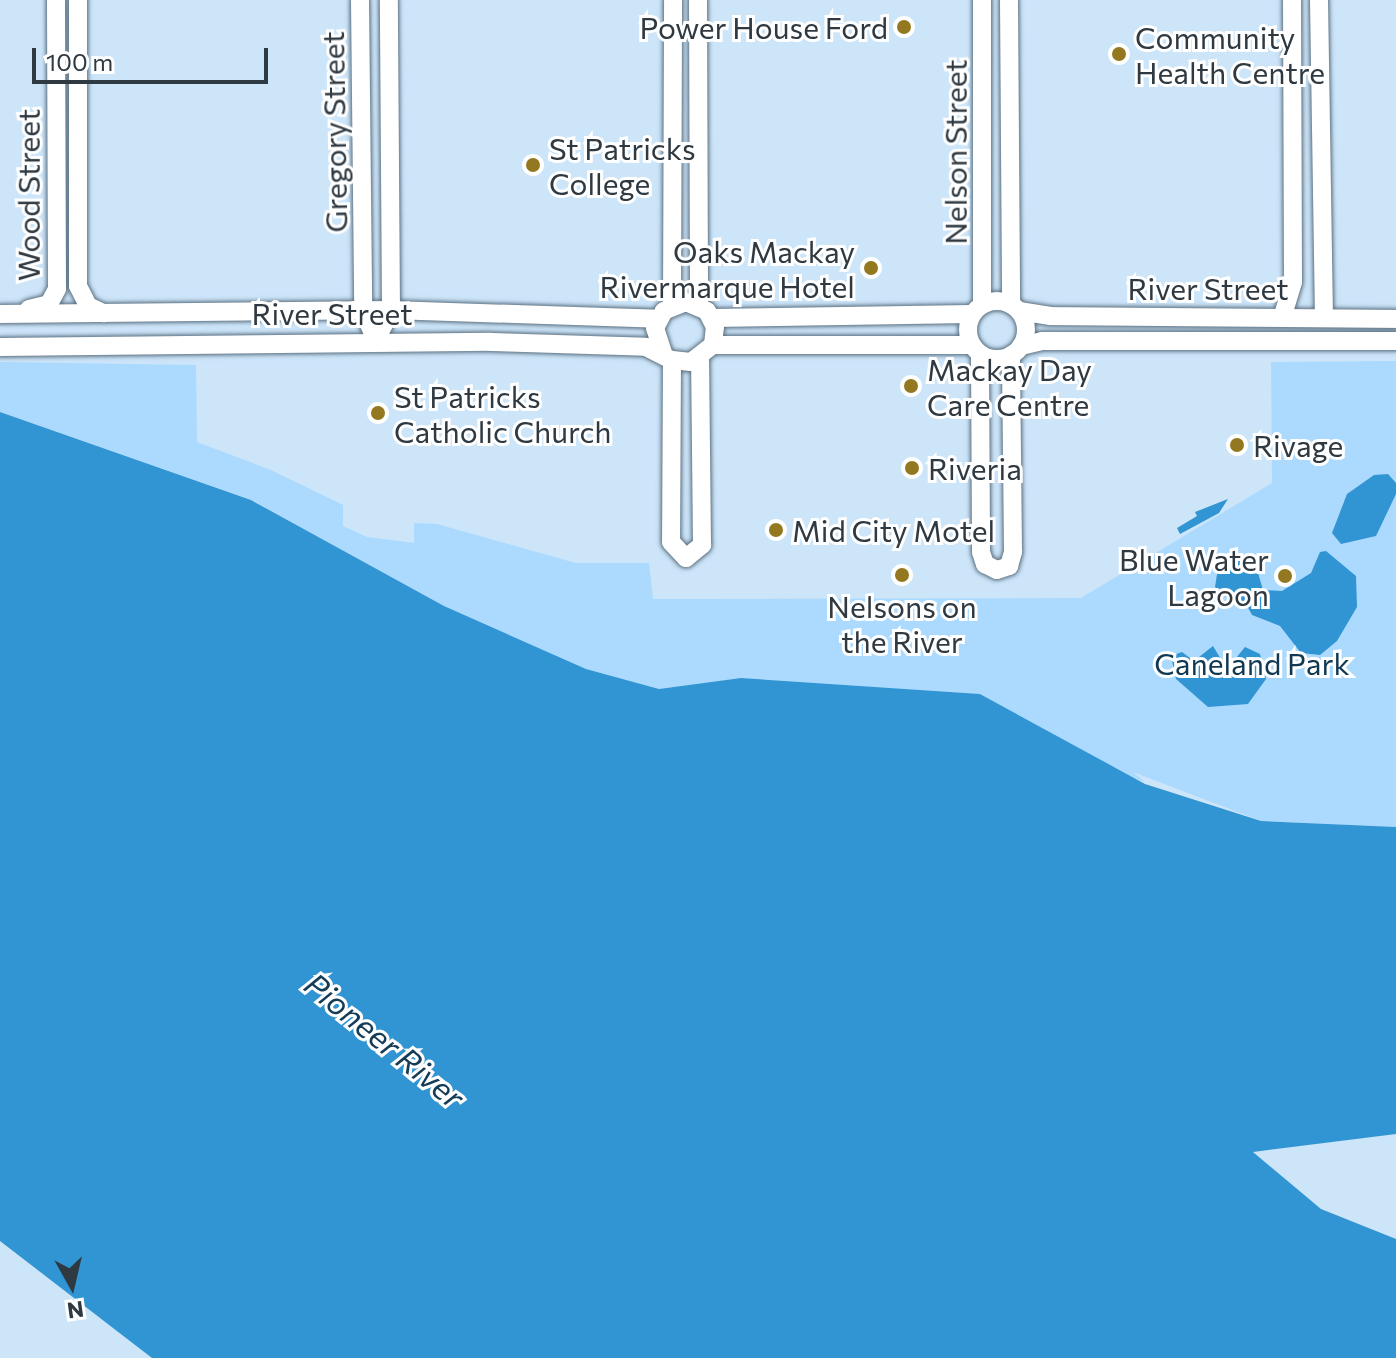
<!DOCTYPE html>
<style>
body{margin:0}
#map{position:relative;width:1396px;height:1358px;overflow:hidden;background:#cde5f9;font-family:Commissioner,sans-serif}
div>[style]{position:absolute}
[style*='--x']{left:calc(var(--x)*1px);top:calc(var(--y)*1px);width:calc(var(--w)*1px);rotate:calc(var(--a)*1deg)}
.green>*{inset:0;background:#abdafe}
.water>*{inset:0;background:#3194d3}
.roads{filter:drop-shadow(0 0 2px #5b7182) drop-shadow(0 0 2px #5b7182)}
.tertiary>*{height:18px;margin:-9px;padding:0 9px;transform-origin:9px;border-radius:9px;background:#fff}
.tertiary>.ring{margin:-9px;padding:0;box-sizing:content-box;background:none;border:18px solid #fff;border-radius:50%}
.dots>*{width:22px;height:22px;translate:-50% -50%;box-sizing:border-box;border:4px solid #fff;border-radius:50%}
span{translate:-50% -50%;white-space:nowrap;text-align:center;line-height:1.15;-webkit-text-stroke:6px #fff;paint-order:stroke}
.poi-label{font-size:30px;color:#2f3941}
.right{translate:-100% -50%;text-align:right}
.left{translate:0 -50%;text-align:left}
.street-label{font-size:30px;color:#2f3941}
.park-label{font-size:30px;color:#103853}
.water-label{font-size:32px;color:#143c56;font-style:italic}
.north{position:absolute;left:32px;top:1246px;width:80px;height:80px;-webkit-text-stroke:6px #fff;paint-order:stroke;rotate:172deg;font-size:22px;font-weight:700;line-height:32px;text-align:center;color:#2f3941}
.north::after{content:'';display:block;margin:auto;width:28px;height:36px;background:#2f3941;clip-path:polygon(50% 0,100% 100%,50% 72%,0 100%)}
.scale{position:absolute;left:32px;top:48px;width:236px;height:36px;box-sizing:border-box;border:4px solid #2f3941;border-top:0;padding-left:10px;font-size:24px;line-height:28px;white-space:nowrap;color:#2f3941;-webkit-text-stroke:6px #fff;paint-order:stroke}
</style>
<div id="map">
<div class="green">
<div style="clip-path:polygon(1396px 361px,1396px 827px,1261px 821px,1133px 772px,1145px 782px,1129px 776px,980px 694px,741px 678px,659px 689px,586px 669px,444px 606px,252px 500px,0 412px,0 362px,196px 365px,197px 442px,271px 470px,343px 505px,343px 526px,367px 537px,414px 543px,414px 523px,437px 524px,576px 563px,649px 563px,653px 599px,1081px 598px,1272px 483px,1271px 362px)"></div>
</div>
<div class="water">
<div style="clip-path:polygon(0 412px,251px 500px,444px 606px,586px 669px,659px 689px,741px 678px,980px 694px,1145px 784px,1261px 821px,1396px 827px,1396px 1134px,1253px 1152px,1321px 1209px,1396px 1239px,1396px 1358px,152px 1358px,0 1241px)"></div>
<div style="clip-path:polygon(1388px 474px,1396px 483px,1396px 494px,1376px 536px,1341px 544px,1332px 533px,1347px 494px,1374px 475px)"></div>
<div style="clip-path:polygon(1228px 499px,1219px 513px,1180px 534px,1177px 528px,1197px 516px,1195px 512px)"></div>
<div style="clip-path:polygon(1326px 551px,1356px 576px,1357px 607px,1337px 641px,1320px 655px,1301px 653px,1280px 626px,1252px 615px,1245px 602px,1223px 596px,1215px 587px,1218px 568px,1238px 559px,1256px 566px,1263px 590px,1282px 591px,1311px 573px,1320px 552px)"></div>
<div style="clip-path:polygon(1213px 646px,1222px 661px,1236px 658px,1245px 647px,1260px 654px,1266px 679px,1248px 704px,1208px 707px,1176px 679px,1171px 656px,1182px 652px,1194px 661px)"></div>
</div>
<div class="roads">
<div class="tertiary">
<div style="--x:78;--y:0;--w:286;--a:90"></div>
<div style="--x:78;--y:286;--w:22;--a:63"></div>
<div style="--x:88;--y:306;--w:17;--a:25"></div>
<div style="--x:360;--y:0;--w:310;--a:89.4"></div>
<div style="--x:363;--y:310;--w:33;--a:67"></div>
<div style="--x:698;--y:0;--w:306;--a:89.8"></div>
<div style="--x:982;--y:0;--w:304;--a:90"></div>
<div style="--x:1009;--y:0;--w:304;--a:89.6"></div>
<div style="--x:1319;--y:0;--w:317;--a:89.1"></div>
<div class="ring" style="left:968px;top:301px;width:40px;height:40px"></div>
<div style="--x:672;--y:305;--w:305;--a:-89.8"></div>
<div style="--x:29;--y:309;--w:21;--a:-14"></div>
<div style="--x:49;--y:304;--w:17;--a:-62"></div>
<div style="--x:57;--y:289;--w:289;--a:-90.2"></div>
<div style="--x:1019;--y:311;--w:32;--a:9"></div>
<div style="--x:1051;--y:316;--w:345;--a:0.5"></div>
<div style="--x:0;--y:314;--w:391;--a:-0.6"></div>
<div style="--x:391;--y:310;--w:267;--a:1.9"></div>
<div style="--x:1283;--y:315;--w:34;--a:-73"></div>
<div style="--x:1293;--y:282;--w:282;--a:-90.2"></div>
<div style="--x:712;--y:318;--w:260;--a:-0.9"></div>
<div style="--x:376;--y:340;--w:34;--a:-63"></div>
<div style="--x:391;--y:310;--w:310;--a:-90.4"></div>
<div style="--x:713;--y:345;--w:258;--a:0"></div>
<div style="--x:1021;--y:346;--w:22;--a:-13"></div>
<div style="--x:1042;--y:341;--w:354;--a:0"></div>
<div style="--x:0;--y:347;--w:491;--a:-0.6"></div>
<div style="--x:491;--y:342;--w:155;--a:1.8"></div>
<div style="--x:646;--y:347;--w:29;--a:27"></div>
<div style="--x:672;--y:360;--w:19;--a:6"></div>
<div style="--x:691;--y:362;--w:28;--a:-38"></div>
<div style="--x:713;--y:345;--w:18;--a:-84"></div>
<div style="--x:715;--y:327;--w:18;--a:-117"></div>
<div style="--x:707;--y:311;--w:23;--a:-157"></div>
<div style="--x:686;--y:302;--w:24;--a:158"></div>
<div style="--x:664;--y:311;--w:19;--a:118"></div>
<div style="--x:655;--y:328;--w:26;--a:72"></div>
<div style="--x:980;--y:354;--w:198;--a:89.7"></div>
<div style="--x:981;--y:552;--w:13;--a:72"></div>
<div style="--x:985;--y:564;--w:13;--a:27"></div>
<div style="--x:997;--y:570;--w:13;--a:-18"></div>
<div style="--x:1009;--y:566;--w:15;--a:-74"></div>
<div style="--x:1013;--y:552;--w:197;--a:-90.6"></div>
<div style="--x:672;--y:360;--w:182;--a:90.3"></div>
<div style="--x:671;--y:542;--w:22;--a:47"></div>
<div style="--x:686;--y:558;--w:21;--a:-39"></div>
<div style="--x:702;--y:545;--w:186;--a:-90.6"></div>
</div>
</div>
<div class="dots">
<div style="left:904px;top:27px;background:#93781f"></div>
<div style="left:1119px;top:54px;background:#93781f"></div>
<div style="left:533px;top:165px;background:#93781f"></div>
<div style="left:871px;top:268px;background:#93781f"></div>
<div style="left:911px;top:386px;background:#93781f"></div>
<div style="left:378px;top:413px;background:#93781f"></div>
<div style="left:1237px;top:445px;background:#93781f"></div>
<div style="left:912px;top:468px;background:#93781f"></div>
<div style="left:776px;top:530px;background:#93781f"></div>
<div style="left:902px;top:575px;background:#93781f"></div>
<div style="left:1285px;top:576px;background:#93781f"></div>
</div>
<div class="poi-label">
<span class="right" style="left:888px;top:27px">Power House Ford</span>
<span class="left" style="left:1135px;top:54px">Community<br>Health Centre</span>
<span class="left" style="left:549px;top:165px">St Patricks<br>College</span>
<span class="right" style="left:855px;top:268px">Oaks Mackay<br>Rivermarque Hotel</span>
<span class="left" style="left:927px;top:386px">Mackay Day<br>Care Centre</span>
<span class="left" style="left:394px;top:413px">St Patricks<br>Catholic Church</span>
<span class="left" style="left:1253px;top:445px">Rivage</span>
<span class="left" style="left:928px;top:468px">Riveria</span>
<span class="left" style="left:792px;top:530px">Mid City Motel</span>
<span class="right" style="left:1269px;top:576px">Blue Water<br>Lagoon</span>
<span style="left:902px;top:623px">Nelsons on<br>the River</span>
</div>
<div class="street-label">
<span style="left:334px;top:132px;rotate:-91deg">Gregory Street</span>
<span style="left:955px;top:152px;rotate:-90deg">Nelson Street</span>
<span style="left:28px;top:195px;rotate:-90deg">Wood Street</span>
<span style="left:1208px;top:288px">River Street</span>
<span style="left:332px;top:313px">River Street</span>
</div>
<div class="park-label">
<span style="left:1252px;top:663px">Caneland Park</span>
</div>
<div class="water-label">
<span style="left:385px;top:1040px;rotate:39deg">Pioneer River</span>
</div>
<div class="north">N</div>
<div class="scale">100 m</div>
</div>
